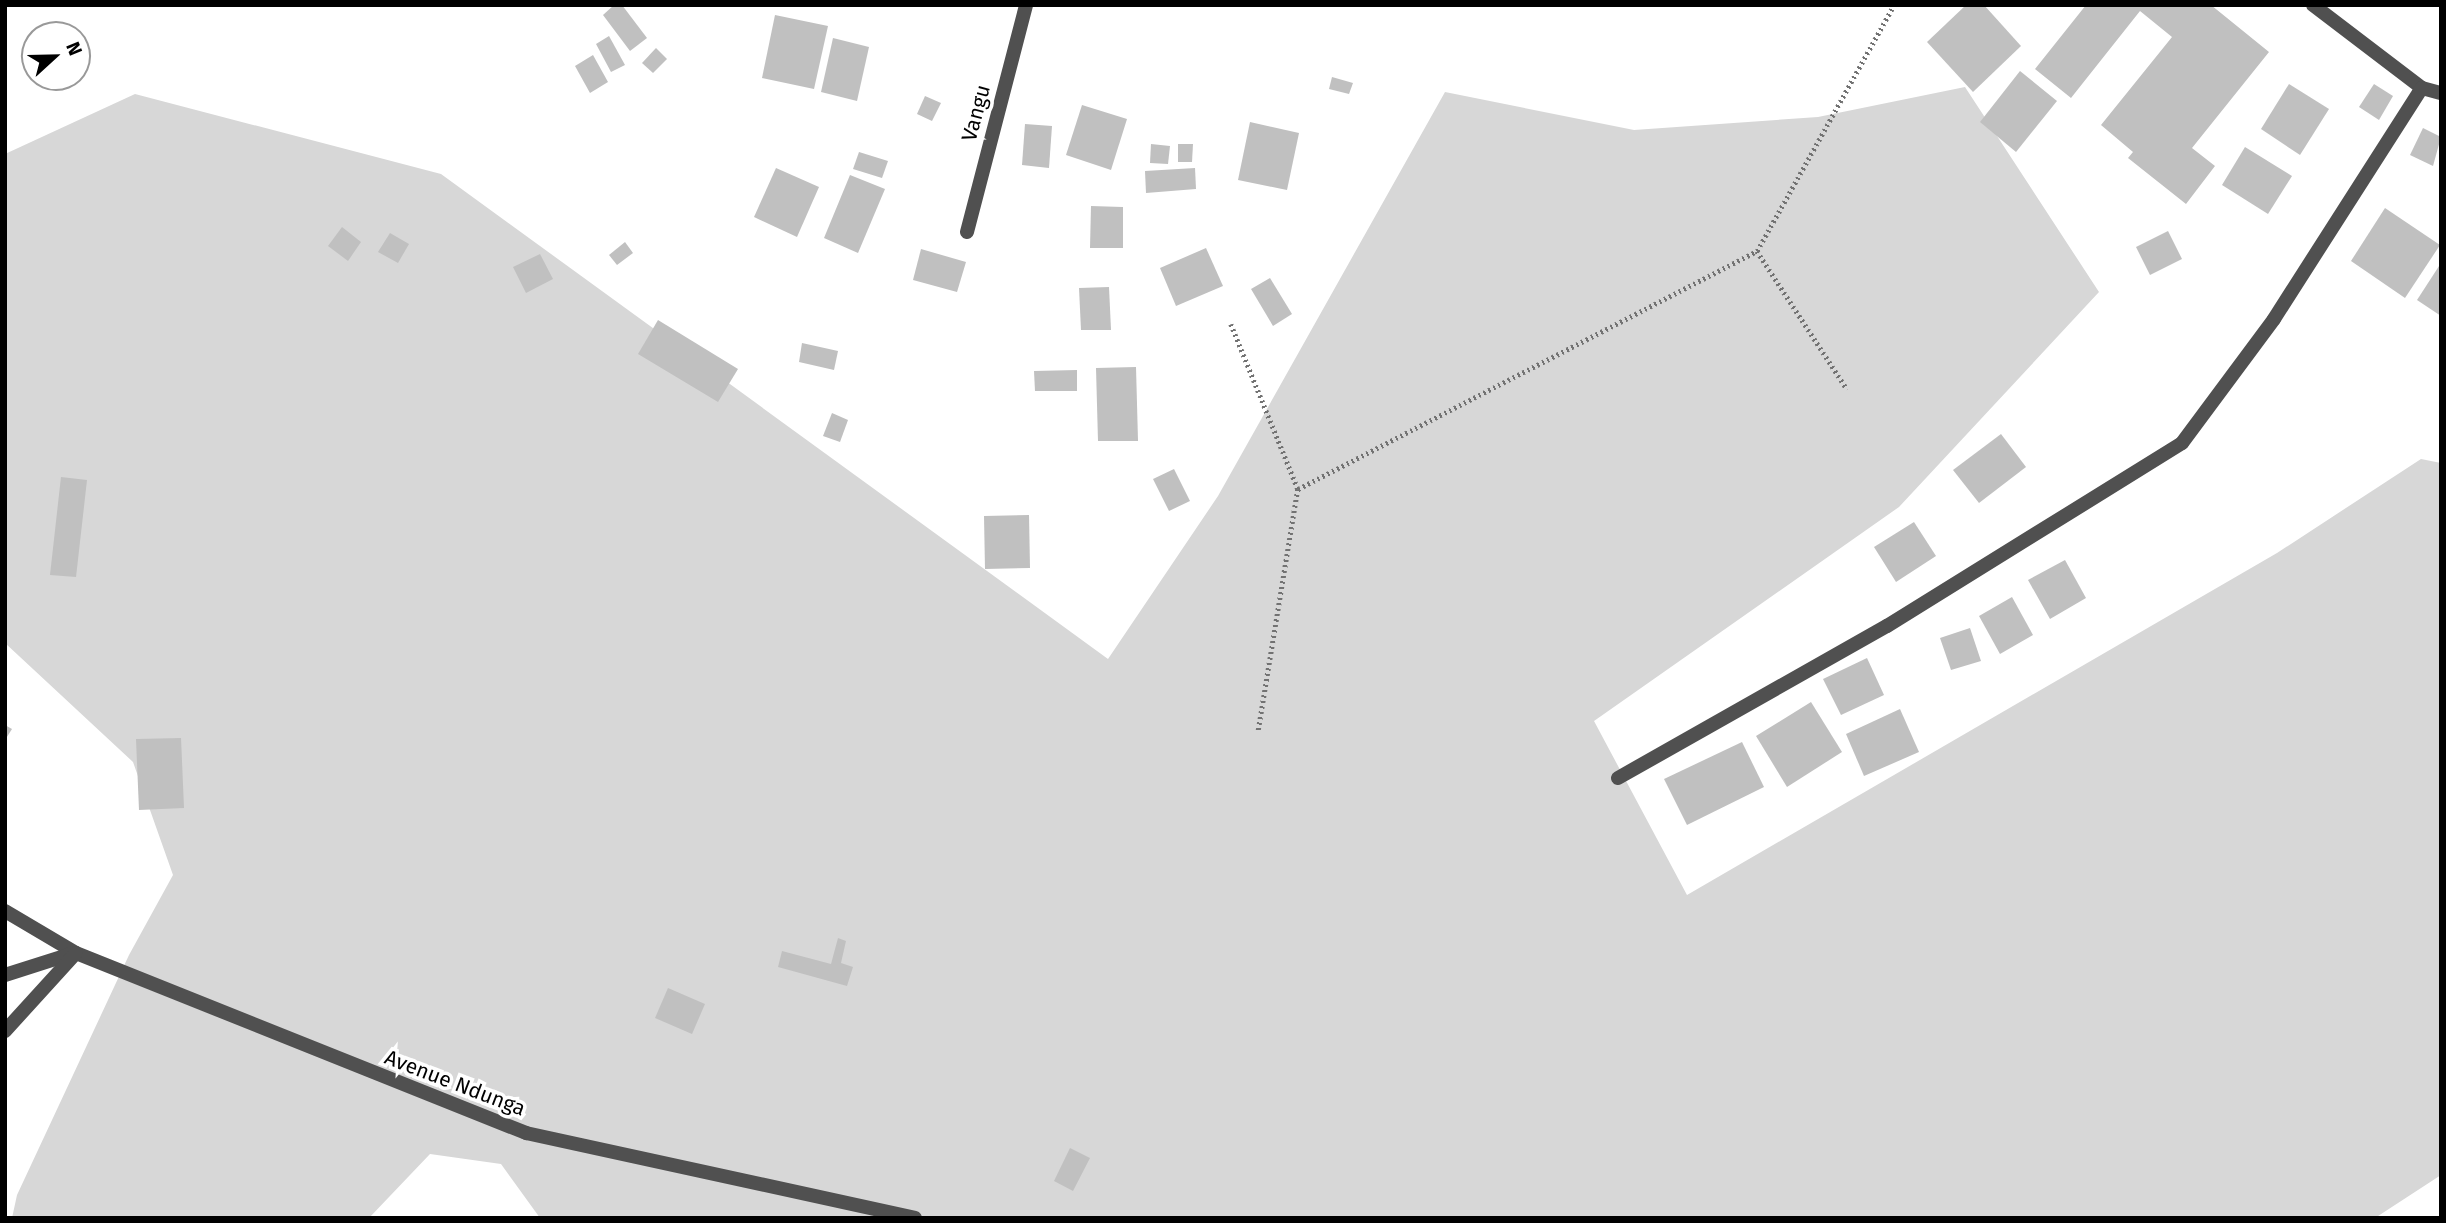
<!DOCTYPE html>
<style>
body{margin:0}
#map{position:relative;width:2446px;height:1223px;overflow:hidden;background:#fff;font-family:"Fira Sans",sans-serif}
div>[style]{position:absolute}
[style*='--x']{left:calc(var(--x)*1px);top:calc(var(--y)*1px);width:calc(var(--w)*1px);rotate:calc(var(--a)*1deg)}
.green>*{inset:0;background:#d7d7d7}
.building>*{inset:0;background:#c0c0c0}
.path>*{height:4.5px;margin-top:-2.25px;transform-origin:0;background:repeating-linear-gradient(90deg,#727272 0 2px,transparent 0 5.5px)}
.street>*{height:14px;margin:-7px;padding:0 7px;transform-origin:7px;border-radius:7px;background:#505050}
span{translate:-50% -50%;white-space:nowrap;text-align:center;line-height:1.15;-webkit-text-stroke:7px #fff;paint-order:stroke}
.street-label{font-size:21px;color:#000}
.frame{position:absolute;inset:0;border:7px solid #000;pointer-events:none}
.north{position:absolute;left:21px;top:21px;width:70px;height:70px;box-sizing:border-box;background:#fff;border:2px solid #999;border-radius:50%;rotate:68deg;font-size:19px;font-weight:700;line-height:28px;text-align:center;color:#000}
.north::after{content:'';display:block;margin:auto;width:24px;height:32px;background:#000;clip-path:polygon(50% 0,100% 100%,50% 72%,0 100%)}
</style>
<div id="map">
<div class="green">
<div style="clip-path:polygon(1965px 87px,2099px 292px,1899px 507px,1594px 721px,1687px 895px,2277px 553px,2421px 459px,2441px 463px,2441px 1175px,2375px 1218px,540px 1218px,501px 1164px,430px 1154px,369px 1218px,12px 1218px,17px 1195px,129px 955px,173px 875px,133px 762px,5px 643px,5px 154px,135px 94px,441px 174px,1108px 659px,1218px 496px,1445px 92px,1634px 130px,1818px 117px)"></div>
</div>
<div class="building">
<div style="clip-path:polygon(614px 5px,622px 5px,647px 38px,630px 51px,603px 15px)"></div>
<div style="clip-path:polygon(1966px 5px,1984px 5px,2021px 46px,1973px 92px,1927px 42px)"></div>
<div style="clip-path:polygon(2086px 5px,2211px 5px,2269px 52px,2192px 148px,2215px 166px,2186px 204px,2128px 158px,2133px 152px,2101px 125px,2172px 37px,2140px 11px,2071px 98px,2035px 69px)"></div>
<div style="clip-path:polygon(775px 15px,828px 26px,814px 89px,762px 78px)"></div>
<div style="clip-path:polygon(609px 36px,625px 65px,611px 72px,596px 44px)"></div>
<div style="clip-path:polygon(833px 38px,869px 47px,857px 101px,821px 92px)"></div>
<div style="clip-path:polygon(656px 48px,667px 59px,653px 73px,642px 63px)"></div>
<div style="clip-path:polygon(593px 55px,608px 82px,590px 93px,575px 66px)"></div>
<div style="clip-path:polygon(2020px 71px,2057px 101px,2016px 152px,1980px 122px)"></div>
<div style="clip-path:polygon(1332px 77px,1353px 83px,1349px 94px,1329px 89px)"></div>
<div style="clip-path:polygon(2289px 84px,2329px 109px,2300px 155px,2261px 129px)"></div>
<div style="clip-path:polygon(2374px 84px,2393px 96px,2379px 120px,2359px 107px)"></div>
<div style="clip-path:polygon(925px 96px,941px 103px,932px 121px,917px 114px)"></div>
<div style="clip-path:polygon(1082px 105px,1127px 119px,1111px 170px,1066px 155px)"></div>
<div style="clip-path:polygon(1250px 122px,1299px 133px,1287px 190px,1238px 180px)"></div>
<div style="clip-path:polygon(1025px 124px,1052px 126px,1049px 168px,1022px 165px)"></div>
<div style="clip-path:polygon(2423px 128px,2441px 137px,2433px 166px,2410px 155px)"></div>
<div style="clip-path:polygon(1151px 144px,1170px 146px,1168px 164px,1150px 163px)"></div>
<div style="clip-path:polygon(1178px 144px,1193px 144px,1192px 162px,1178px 162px)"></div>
<div style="clip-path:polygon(2245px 147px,2292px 176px,2268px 214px,2222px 185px)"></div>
<div style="clip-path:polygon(859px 152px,888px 161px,882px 178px,853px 169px)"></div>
<div style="clip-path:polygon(776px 168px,819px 187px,797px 237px,754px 217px)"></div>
<div style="clip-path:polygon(1195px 168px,1196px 189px,1146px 193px,1145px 171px)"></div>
<div style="clip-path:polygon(850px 175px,885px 189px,858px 253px,824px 238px)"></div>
<div style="clip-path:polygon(1091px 206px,1123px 207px,1123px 248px,1090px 248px)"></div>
<div style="clip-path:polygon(2385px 208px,2440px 245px,2405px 298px,2351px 261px)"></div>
<div style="clip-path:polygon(342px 227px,361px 242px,348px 261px,328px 246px)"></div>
<div style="clip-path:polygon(2168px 231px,2182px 259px,2150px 275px,2136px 247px)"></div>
<div style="clip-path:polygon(390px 233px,409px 244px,398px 263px,378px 252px)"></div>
<div style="clip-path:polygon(625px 242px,633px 253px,617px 265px,609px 255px)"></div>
<div style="clip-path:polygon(1206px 248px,1223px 286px,1176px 306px,1160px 268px)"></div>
<div style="clip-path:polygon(921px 249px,966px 262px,957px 292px,913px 280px)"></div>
<div style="clip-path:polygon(540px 254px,553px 279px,526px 293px,513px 267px)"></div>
<div style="clip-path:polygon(2441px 263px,2441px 316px,2417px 300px)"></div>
<div style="clip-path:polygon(1270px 278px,1292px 314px,1273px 326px,1251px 289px)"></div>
<div style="clip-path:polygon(1109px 287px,1111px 330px,1081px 330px,1079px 288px)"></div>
<div style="clip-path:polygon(658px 320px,738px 369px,718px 402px,638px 354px)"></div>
<div style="clip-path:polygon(802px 343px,838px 351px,834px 370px,799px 362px)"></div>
<div style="clip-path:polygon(1136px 367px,1138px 441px,1098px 441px,1096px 368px)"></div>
<div style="clip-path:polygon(1077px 370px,1077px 391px,1035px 391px,1034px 371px)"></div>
<div style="clip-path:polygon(832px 413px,848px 420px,840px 442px,823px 436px)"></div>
<div style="clip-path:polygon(2001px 434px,2026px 467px,1979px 503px,1953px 470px)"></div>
<div style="clip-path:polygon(1174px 469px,1190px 501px,1169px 511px,1153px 479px)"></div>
<div style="clip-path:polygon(61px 477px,87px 480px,76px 577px,50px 575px)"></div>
<div style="clip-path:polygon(1029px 515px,1030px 568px,985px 569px,984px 516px)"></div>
<div style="clip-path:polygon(1914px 522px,1936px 556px,1896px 582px,1874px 547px)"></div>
<div style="clip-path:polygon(2065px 560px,2086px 598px,2050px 619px,2028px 580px)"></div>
<div style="clip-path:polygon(2012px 597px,2033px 635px,2000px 654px,1979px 616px)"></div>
<div style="clip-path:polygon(1970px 628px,1981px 661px,1951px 670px,1940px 638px)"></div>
<div style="clip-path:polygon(1867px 658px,1884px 695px,1841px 715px,1823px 679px)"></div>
<div style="clip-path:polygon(1811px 702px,1842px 752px,1787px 787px,1756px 736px)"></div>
<div style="clip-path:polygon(1900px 709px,1919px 752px,1864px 776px,1846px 734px)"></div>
<div style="clip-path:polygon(5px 725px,12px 729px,5px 740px)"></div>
<div style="clip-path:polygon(181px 738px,184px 808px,139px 810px,136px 739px)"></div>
<div style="clip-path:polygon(1742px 742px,1764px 787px,1687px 825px,1664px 779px)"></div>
<div style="clip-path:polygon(838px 938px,846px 941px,841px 963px,853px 967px,847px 986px,778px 967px,782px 951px,831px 964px)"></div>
<div style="clip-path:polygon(668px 988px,705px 1004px,692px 1034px,655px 1018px)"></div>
<div style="clip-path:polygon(1070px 1148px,1090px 1158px,1073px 1191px,1054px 1181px)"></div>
</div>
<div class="path">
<div style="--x:1757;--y:251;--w:165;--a:56.9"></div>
<div style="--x:1231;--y:324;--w:178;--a:67.9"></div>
<div style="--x:1298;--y:489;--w:246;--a:99.3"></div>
<div style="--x:1298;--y:489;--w:517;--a:-27.41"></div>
<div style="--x:1757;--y:251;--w:282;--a:-60.9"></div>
</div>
<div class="street">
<div style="--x:2313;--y:5;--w:137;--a:37.3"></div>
<div style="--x:2422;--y:88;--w:20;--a:15"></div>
<div style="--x:967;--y:232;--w:235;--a:-75.4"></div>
<div style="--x:1618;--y:778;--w:309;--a:-29.5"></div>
<div style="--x:1887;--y:626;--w:347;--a:-31.8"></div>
<div style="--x:2182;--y:443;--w:154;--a:-53.4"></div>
<div style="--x:2274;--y:319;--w:274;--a:-57.4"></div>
<div style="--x:5;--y:911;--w:82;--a:30.6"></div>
<div style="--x:76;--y:953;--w:485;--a:21.8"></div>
<div style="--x:526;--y:1133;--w:398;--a:12.3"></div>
<div style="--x:5;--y:975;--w:72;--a:-17.7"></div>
<div style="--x:5;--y:1031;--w:105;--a:-47.7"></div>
</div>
<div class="street-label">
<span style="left:976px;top:113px;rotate:-75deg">Vangu</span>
<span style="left:455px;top:1083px;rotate:21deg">Avenue Ndunga</span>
</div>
<div class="frame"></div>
<div class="north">N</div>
</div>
